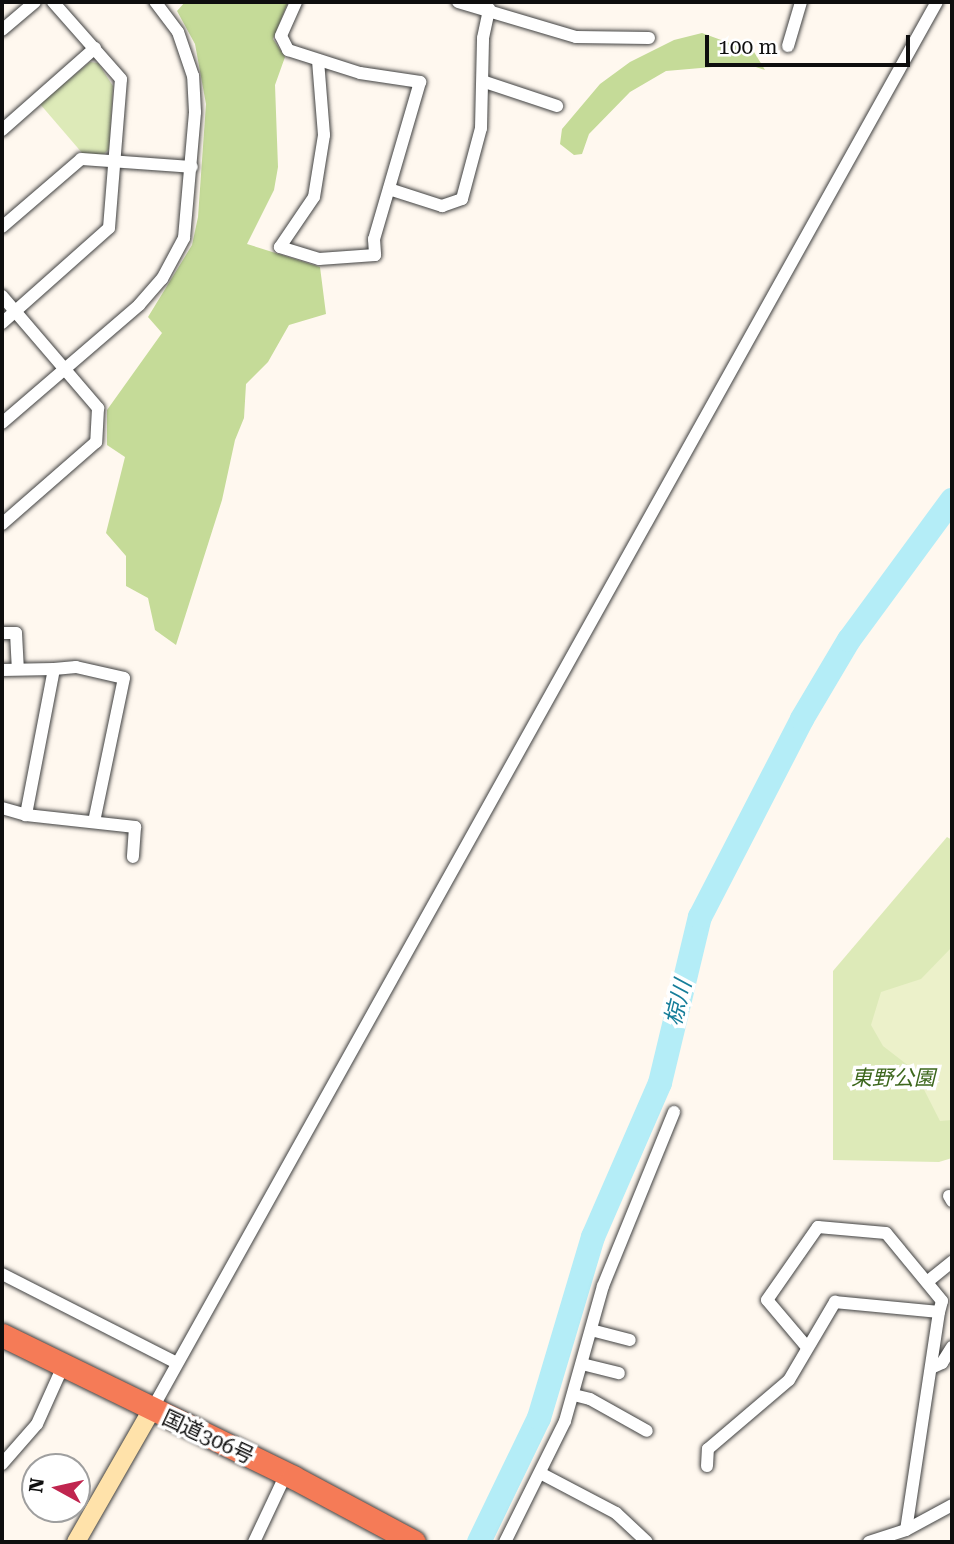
<!DOCTYPE html>
<meta charset="utf-8">
<style>
body{margin:0}
#map{position:relative;width:954px;height:1544px;overflow:hidden;background:#fff8ef;font-family:"Roboto Serif","Noto Sans JP",serif}
div>[style]{position:absolute}
[style*='--x']{left:calc(var(--x)*1px);top:calc(var(--y)*1px);width:calc(var(--w)*1px);rotate:calc(var(--a)*1deg)}
.green>*{inset:0;background:#ddeab8}
.forest>*{inset:0;background:#c5db98}
.pitch>*{inset:0;background:#ecf1ca}
.river>*{height:24px;margin:-12px;padding:0 12px;transform-origin:12px;border-radius:12px;background:#b4edf7}
.roads{filter:drop-shadow(0 0 2px #414141) drop-shadow(0 0 2px #414141)}
.street>*{height:12px;margin:-6px;padding:0 6px;transform-origin:6px;border-radius:6px;background:#fff}
.secondary>*{height:18px;margin:-9px;padding:0 9px;transform-origin:9px;border-radius:9px;background:#ffe2aa}
.highway>*{height:23px;margin:-11.5px;padding:0 11.5px;transform-origin:11.5px;border-radius:11.5px;background:#f57b57}
span{translate:-50% -50%;white-space:nowrap;text-align:center;line-height:1.15;-webkit-text-stroke:7px #fff;paint-order:stroke}
.park-label{font-size:21px;color:#3d671d;font-style:italic}
.street-label{font-size:21px;color:#0e0e0e}
.water-label{font-size:23px;color:#167e9a;font-style:italic}
.frame{position:absolute;inset:0;border:4px solid #0e0e0e;pointer-events:none}
.north{position:absolute;left:21px;top:1453px;width:70px;height:70px;box-sizing:border-box;background:#fff;border:2px solid #9f9f9f;border-radius:50%;rotate:278deg;font-size:19px;font-weight:700;line-height:28px;text-align:center;color:#0e0e0e}
.north::after{content:'';display:block;margin:auto;width:24px;height:32px;background:#c0254f;clip-path:polygon(50% 0,100% 100%,50% 72%,0 100%)}
.scale{position:absolute;left:705px;top:35px;width:205px;height:32px;box-sizing:border-box;border:4px solid #0e0e0e;border-top:0;padding-left:9px;font-size:21px;line-height:24px;white-space:nowrap;color:#0e0e0e;-webkit-text-stroke:5px #fff;paint-order:stroke}
</style>
<div id="map">
<div class="green">
<div style="clip-path:polygon(90px 62px,98px 63px,113px 86px,109px 149px,102px 156px,83px 154px,40px 104px)"></div>
<div style="clip-path:polygon(947px 837px,952px 840px,952px 1158px,939px 1162px,833px 1160px,833px 971px)"></div>
</div>
<div class="forest">
<div style="clip-path:polygon(185px 2px,288px 2px,273px 39px,285px 57px,275px 85px,278px 167px,274px 190px,247px 244px,320px 267px,326px 314px,289px 325px,268px 362px,246px 384px,244px 418px,235px 440px,222px 500px,176px 645px,155px 630px,148px 598px,126px 586px,126px 556px,106px 533px,125px 457px,107px 445px,107px 410px,162px 333px,148px 317px,192px 245px,198px 217px,206px 104px,195px 44px,177px 11px)"></div>
<div style="clip-path:polygon(702px 33px,754px 52px,765px 70px,747px 64px,666px 71px,630px 92px,589px 134px,582px 154px,574px 155px,560px 144px,562px 129px,600px 84px,630px 62px,674px 40px)"></div>
</div>
<div class="pitch">
<div style="clip-path:polygon(952px 947px,952px 1120px,940px 1121px,914px 1070px,883px 1046px,871px 1025px,881px 992px,921px 979px)"></div>
</div>
<div class="river">
<div style="--x:479;--y:1542;--w:138;--a:-64.2"></div>
<div style="--x:539;--y:1418;--w:189;--a:-73.4"></div>
<div style="--x:593;--y:1237;--w:168;--a:-66.5"></div>
<div style="--x:660;--y:1083;--w:171;--a:-76.5"></div>
<div style="--x:700;--y:917;--w:223;--a:-62.7"></div>
<div style="--x:802;--y:719;--w:92;--a:-59.3"></div>
<div style="--x:849;--y:640;--w:174;--a:-53.7"></div>
</div>
<div class="roads">
<div class="street">
<div style="--x:296;--y:2;--w:37;--a:114"></div>
<div style="--x:281;--y:36;--w:16;--a:63"></div>
<div style="--x:288;--y:50;--w:76;--a:17.7"></div>
<div style="--x:360;--y:73;--w:61;--a:8.5"></div>
<div style="--x:420;--y:82;--w:164;--a:106.3"></div>
<div style="--x:374;--y:239;--w:16;--a:86"></div>
<div style="--x:375;--y:255;--w:56;--a:175.9"></div>
<div style="--x:319;--y:259;--w:41;--a:-162.9"></div>
<div style="--x:280;--y:247;--w:60;--a:-55.8"></div>
<div style="--x:314;--y:197;--w:63;--a:-80.8"></div>
<div style="--x:324;--y:135;--w:75;--a:-94.6"></div>
<div style="--x:458;--y:2;--w:123;--a:16.5"></div>
<div style="--x:576;--y:37;--w:73;--a:0.8"></div>
<div style="--x:2;--y:30;--w:43;--a:-40.3"></div>
<div style="--x:788;--y:46;--w:46;--a:-73.5"></div>
<div style="--x:485;--y:82;--w:76;--a:18.4"></div>
<div style="--x:2;--y:130;--w:124;--a:-41.4"></div>
<div style="--x:389;--y:189;--w:56;--a:17.8"></div>
<div style="--x:442;--y:206;--w:21;--a:-19"></div>
<div style="--x:462;--y:199;--w:73;--a:-75"></div>
<div style="--x:481;--y:128;--w:90;--a:-88.7"></div>
<div style="--x:483;--y:38;--w:30;--a:-78"></div>
<div style="--x:2;--y:227;--w:104;--a:-40.7"></div>
<div style="--x:81;--y:159;--w:111;--a:4.1"></div>
<div style="--x:2;--y:296;--w:148;--a:49.4"></div>
<div style="--x:98;--y:408;--w:34;--a:93"></div>
<div style="--x:96;--y:442;--w:125;--a:138.9"></div>
<div style="--x:2;--y:323;--w:143;--a:-41.6"></div>
<div style="--x:109;--y:228;--w:149;--a:-85.4"></div>
<div style="--x:121;--y:79;--w:103;--a:-131.4"></div>
<div style="--x:2;--y:423;--w:181;--a:-40.7"></div>
<div style="--x:139;--y:305;--w:35;--a:-49"></div>
<div style="--x:162;--y:279;--w:47;--a:-61.8"></div>
<div style="--x:184;--y:238;--w:126;--a:-85"></div>
<div style="--x:195;--y:112;--w:36;--a:-93"></div>
<div style="--x:193;--y:76;--w:46;--a:-108.8"></div>
<div style="--x:178;--y:32;--w:38;--a:-127"></div>
<div style="--x:2;--y:633;--w:14;--a:0"></div>
<div style="--x:16;--y:633;--w:36;--a:87"></div>
<div style="--x:54;--y:669;--w:22;--a:-5"></div>
<div style="--x:76;--y:667;--w:49;--a:12.9"></div>
<div style="--x:124;--y:678;--w:146;--a:101.8"></div>
<div style="--x:2;--y:670;--w:52;--a:-1.1"></div>
<div style="--x:54;--y:669;--w:149;--a:100.9"></div>
<div style="--x:26;--y:815;--w:110;--a:6.3"></div>
<div style="--x:135;--y:827;--w:30;--a:94"></div>
<div style="--x:2;--y:808;--w:25;--a:16"></div>
<div style="--x:949;--y:1196;--w:6;--a:59"></div>
<div style="--x:2;--y:1274;--w:196;--a:27"></div>
<div style="--x:927;--y:1282;--w:32;--a:-39"></div>
<div style="--x:591;--y:1330;--w:40;--a:14.4"></div>
<div style="--x:806;--y:1346;--w:60;--a:-130.3"></div>
<div style="--x:767;--y:1300;--w:89;--a:-55.1"></div>
<div style="--x:818;--y:1227;--w:68;--a:5"></div>
<div style="--x:886;--y:1233;--w:88;--a:50.5"></div>
<div style="--x:942;--y:1301;--w:11;--a:105"></div>
<div style="--x:582;--y:1364;--w:38;--a:14"></div>
<div style="--x:931;--y:1368;--w:12;--a:-24"></div>
<div style="--x:942;--y:1363;--w:19;--a:-58"></div>
<div style="--x:574;--y:1395;--w:16;--a:14"></div>
<div style="--x:590;--y:1399;--w:65;--a:29.3"></div>
<div style="--x:151;--y:1411;--w:1613;--a:-60.85"></div>
<div style="--x:2;--y:1464;--w:53;--a:-48.8"></div>
<div style="--x:37;--y:1424;--w:66;--a:-65.8"></div>
<div style="--x:707;--y:1466;--w:17;--a:-87"></div>
<div style="--x:708;--y:1449;--w:106;--a:-40.4"></div>
<div style="--x:789;--y:1380;--w:91;--a:-59.5"></div>
<div style="--x:835;--y:1302;--w:104;--a:5.5"></div>
<div style="--x:939;--y:1312;--w:220;--a:98.6"></div>
<div style="--x:906;--y:1530;--w:39;--a:162"></div>
<div style="--x:542;--y:1474;--w:84;--a:27.8"></div>
<div style="--x:616;--y:1513;--w:42;--a:43.1"></div>
<div style="--x:906;--y:1530;--w:52;--a:-28.5"></div>
<div style="--x:254;--y:1542;--w:75;--a:-64.8"></div>
<div style="--x:505;--y:1542;--w:135;--a:-63.6"></div>
<div style="--x:565;--y:1421;--w:140;--a:-74.3"></div>
<div style="--x:603;--y:1286;--w:188;--a:-67.8"></div>
</div>
<div class="secondary">
<div style="--x:76;--y:1542;--w:151;--a:-60.2"></div>
</div>
<div class="highway">
<div style="--x:2;--y:1335;--w:324;--a:26"></div>
<div style="--x:293;--y:1477;--w:137;--a:28.2"></div>
</div>
</div>
<div class="park-label">
<span style="left:893px;top:1078px">東野公園</span>
</div>
<div class="street-label">
<span style="left:208px;top:1437px;rotate:25deg">国道306号</span>
</div>
<div class="water-label">
<span style="left:679px;top:1003px;rotate:-76deg">椋川</span>
</div>
<div class="frame"></div>
<div class="north">N</div>
<div class="scale">100 m</div>
</div>
